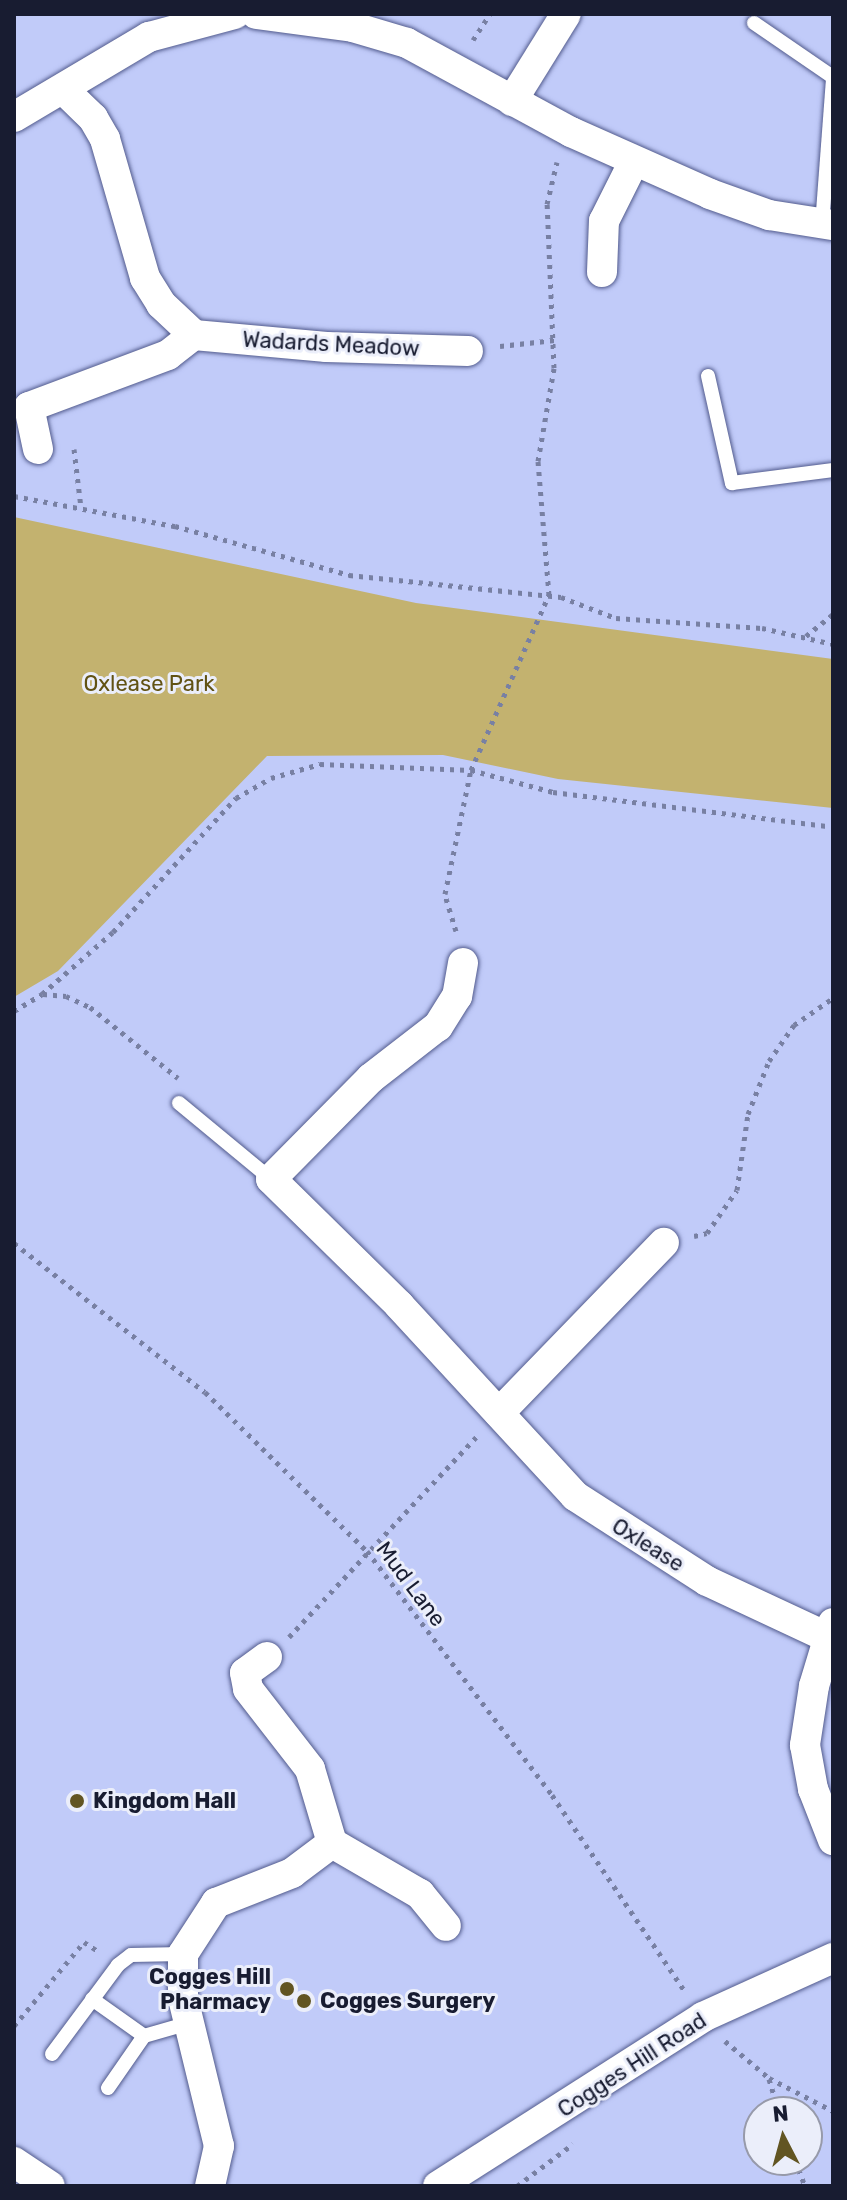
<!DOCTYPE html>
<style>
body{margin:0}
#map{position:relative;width:847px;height:2200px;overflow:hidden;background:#c1cbf9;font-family:Rubik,sans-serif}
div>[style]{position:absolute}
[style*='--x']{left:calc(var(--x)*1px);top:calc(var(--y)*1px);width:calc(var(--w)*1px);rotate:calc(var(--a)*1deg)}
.green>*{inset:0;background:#c3b26f}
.path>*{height:5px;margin-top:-2.5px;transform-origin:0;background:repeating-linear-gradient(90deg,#7880a3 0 4px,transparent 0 10px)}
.roads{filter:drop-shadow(0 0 2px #525b8d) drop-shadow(0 0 2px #525b8d)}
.lane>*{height:14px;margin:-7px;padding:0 7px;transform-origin:7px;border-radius:7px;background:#fff}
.street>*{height:30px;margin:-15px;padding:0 15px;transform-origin:15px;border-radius:15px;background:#fff}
.dots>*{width:22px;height:22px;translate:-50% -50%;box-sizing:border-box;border:4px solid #ebeefa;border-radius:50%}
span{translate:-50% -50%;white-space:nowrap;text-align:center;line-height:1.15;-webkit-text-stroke:6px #ebeefa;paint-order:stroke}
.street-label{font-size:22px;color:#181c31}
.park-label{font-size:22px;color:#615213}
.poi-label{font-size:22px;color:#181c31;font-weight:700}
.left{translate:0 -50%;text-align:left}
.right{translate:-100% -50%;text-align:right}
.frame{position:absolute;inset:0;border:16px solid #181c31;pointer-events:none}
.north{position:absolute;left:743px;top:2096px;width:80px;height:80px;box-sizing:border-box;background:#ebeefa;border:2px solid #979aaa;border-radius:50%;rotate:354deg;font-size:22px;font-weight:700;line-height:32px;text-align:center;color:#181c31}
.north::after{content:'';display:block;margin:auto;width:28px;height:36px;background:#625522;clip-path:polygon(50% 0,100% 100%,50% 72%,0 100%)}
</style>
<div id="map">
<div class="green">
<div style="clip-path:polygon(14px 517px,416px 603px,833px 659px,833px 808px,558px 779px,443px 755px,267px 756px,58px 971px,14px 997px)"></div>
</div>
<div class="path">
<div style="--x:473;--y:40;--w:31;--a:-57"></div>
<div style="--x:500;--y:346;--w:55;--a:-6.2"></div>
<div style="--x:74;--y:449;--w:59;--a:83.2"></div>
<div style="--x:14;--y:496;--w:164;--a:10.6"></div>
<div style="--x:175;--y:526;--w:181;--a:15.7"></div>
<div style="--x:349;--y:575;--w:213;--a:5.9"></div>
<div style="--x:561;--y:597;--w:59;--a:20.9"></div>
<div style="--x:616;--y:618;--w:146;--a:3.9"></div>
<div style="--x:762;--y:628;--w:73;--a:12.7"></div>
<div style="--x:806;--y:636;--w:35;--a:-39"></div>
<div style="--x:456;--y:931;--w:39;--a:-107"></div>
<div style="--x:445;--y:894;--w:127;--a:-78.2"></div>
<div style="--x:471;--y:770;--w:192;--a:-66"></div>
<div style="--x:549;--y:595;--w:134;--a:-94.7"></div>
<div style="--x:538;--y:461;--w:94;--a:-80.2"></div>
<div style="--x:554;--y:368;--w:164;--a:-92.4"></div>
<div style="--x:547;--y:204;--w:43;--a:-76.6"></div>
<div style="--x:43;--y:994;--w:23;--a:5"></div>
<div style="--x:66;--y:996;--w:26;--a:25"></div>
<div style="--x:90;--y:1007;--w:113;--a:38.9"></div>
<div style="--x:14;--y:1011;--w:33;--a:-31"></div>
<div style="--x:42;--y:994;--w:94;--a:-41.1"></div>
<div style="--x:113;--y:932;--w:182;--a:-47.5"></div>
<div style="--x:236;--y:798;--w:40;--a:-29.7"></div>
<div style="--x:271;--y:778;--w:51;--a:-15.9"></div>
<div style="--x:320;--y:764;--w:151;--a:2.3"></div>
<div style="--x:471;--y:770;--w:85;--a:15"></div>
<div style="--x:553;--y:792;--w:282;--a:7.1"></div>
<div style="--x:694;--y:1236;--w:13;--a:-13"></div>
<div style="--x:707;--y:1233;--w:52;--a:-55.1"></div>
<div style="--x:737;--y:1190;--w:77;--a:-81.8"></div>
<div style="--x:748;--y:1114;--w:57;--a:-68.4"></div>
<div style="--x:769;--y:1061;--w:44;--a:-55.2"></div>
<div style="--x:794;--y:1025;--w:47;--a:-34.7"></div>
<div style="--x:14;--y:1243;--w:242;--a:38"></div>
<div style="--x:205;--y:1392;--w:227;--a:44.5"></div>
<div style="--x:367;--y:1551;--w:306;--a:52.8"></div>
<div style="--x:552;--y:1795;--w:235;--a:55.9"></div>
<div style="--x:289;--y:1637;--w:274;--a:-46.9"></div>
<div style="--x:14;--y:2026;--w:109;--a:-50.2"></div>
<div style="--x:84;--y:1942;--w:17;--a:33"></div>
<div style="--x:725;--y:2041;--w:57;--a:40.1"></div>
<div style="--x:769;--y:2078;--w:72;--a:27.3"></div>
<div style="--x:769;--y:2079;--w:34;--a:73"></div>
<div style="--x:795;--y:2160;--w:28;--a:69"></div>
<div style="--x:517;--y:2186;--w:70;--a:-36.9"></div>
</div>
<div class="roads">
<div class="lane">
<div style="--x:754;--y:23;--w:96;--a:34.4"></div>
<div style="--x:822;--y:225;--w:146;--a:-85.7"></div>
<div style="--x:708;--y:376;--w:110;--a:77.4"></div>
<div style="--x:732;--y:483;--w:102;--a:-7.3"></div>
<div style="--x:179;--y:1103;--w:119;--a:39.6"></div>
<div style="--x:92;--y:1999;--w:64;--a:35.4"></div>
<div style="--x:52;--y:2054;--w:111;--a:-53.4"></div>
<div style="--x:118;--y:1965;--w:16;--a:-38"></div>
<div style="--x:131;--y:1955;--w:52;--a:-1.1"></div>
<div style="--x:108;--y:2088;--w:63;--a:-55.3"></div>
<div style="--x:144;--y:2036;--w:47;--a:-16.1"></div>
</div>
<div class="street">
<div style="--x:256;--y:14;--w:98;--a:7.6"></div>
<div style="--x:353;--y:27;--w:56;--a:16.5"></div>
<div style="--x:407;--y:43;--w:187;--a:28.5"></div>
<div style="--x:571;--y:132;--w:152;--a:24"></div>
<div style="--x:710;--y:194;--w:63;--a:19.6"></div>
<div style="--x:769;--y:215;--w:65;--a:8.9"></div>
<div style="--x:65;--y:91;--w:39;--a:44"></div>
<div style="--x:93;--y:118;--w:24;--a:60"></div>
<div style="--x:105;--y:139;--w:145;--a:73.9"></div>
<div style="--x:145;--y:278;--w:31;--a:58"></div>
<div style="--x:161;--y:304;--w:45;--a:43.2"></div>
<div style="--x:194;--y:335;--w:133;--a:5.2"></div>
<div style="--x:326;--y:347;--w:142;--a:1.6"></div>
<div style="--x:512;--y:101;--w:102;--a:-58.2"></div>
<div style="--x:14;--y:117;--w:157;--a:-30.7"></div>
<div style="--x:149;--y:37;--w:89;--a:-15"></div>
<div style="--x:602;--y:272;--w:51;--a:-87.8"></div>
<div style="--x:604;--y:221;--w:67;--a:-63.4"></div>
<div style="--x:38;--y:449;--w:43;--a:-102.1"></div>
<div style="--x:29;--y:407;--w:148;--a:-20.5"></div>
<div style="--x:168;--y:355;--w:33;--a:-38"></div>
<div style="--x:463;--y:963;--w:34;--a:100"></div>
<div style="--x:457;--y:996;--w:36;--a:122"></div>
<div style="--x:438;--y:1026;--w:85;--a:142.2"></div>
<div style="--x:371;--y:1078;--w:142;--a:134.7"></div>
<div style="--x:271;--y:1179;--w:180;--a:44.5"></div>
<div style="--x:399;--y:1305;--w:260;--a:47.3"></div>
<div style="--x:575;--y:1496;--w:157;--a:32.8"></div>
<div style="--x:707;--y:1581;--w:132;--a:25"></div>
<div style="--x:499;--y:1413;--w:237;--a:-45.9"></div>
<div style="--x:833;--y:1623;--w:66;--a:106.8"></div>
<div style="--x:814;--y:1686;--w:60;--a:98.7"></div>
<div style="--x:805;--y:1745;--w:45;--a:79.7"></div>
<div style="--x:813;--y:1789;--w:55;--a:68.6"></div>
<div style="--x:267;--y:1657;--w:27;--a:144"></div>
<div style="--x:245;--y:1673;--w:16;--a:79"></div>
<div style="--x:248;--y:1689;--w:101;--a:52.2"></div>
<div style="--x:310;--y:1769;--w:77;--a:73.4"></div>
<div style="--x:332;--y:1843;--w:102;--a:30.1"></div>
<div style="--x:420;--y:1894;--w:41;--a:50.9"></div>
<div style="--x:14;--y:2162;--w:43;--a:33.7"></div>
<div style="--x:210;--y:2186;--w:41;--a:-77.3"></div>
<div style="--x:219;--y:2146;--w:152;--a:-103.7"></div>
<div style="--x:183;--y:1998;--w:44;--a:-90"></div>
<div style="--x:183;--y:1954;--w:61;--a:-57.1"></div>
<div style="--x:216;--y:1903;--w:82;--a:-21.5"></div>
<div style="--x:292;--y:1873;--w:50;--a:-36.9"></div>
<div style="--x:438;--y:2186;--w:314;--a:-32.5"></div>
<div style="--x:703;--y:2017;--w:143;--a:-24.4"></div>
</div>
</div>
<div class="dots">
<div style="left:77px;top:1801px;background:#625522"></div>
<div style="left:287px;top:1989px;background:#625522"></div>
<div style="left:304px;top:2001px;background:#625522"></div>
</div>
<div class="street-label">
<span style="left:331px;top:344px;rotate:3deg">Wadards Meadow</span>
<span style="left:648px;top:1545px;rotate:32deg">Oxlease</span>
<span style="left:411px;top:1584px;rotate:53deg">Mud Lane</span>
<span style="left:632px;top:2065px;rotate:-33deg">Cogges Hill Road</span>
</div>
<div class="park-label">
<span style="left:149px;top:684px">Oxlease Park</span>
</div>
<div class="poi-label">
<span class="left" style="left:93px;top:1801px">Kingdom Hall</span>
<span class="right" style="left:271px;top:1989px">Cogges Hill<br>Pharmacy</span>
<span class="left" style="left:320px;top:2001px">Cogges Surgery</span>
</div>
<div class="frame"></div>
<div class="north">N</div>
</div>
